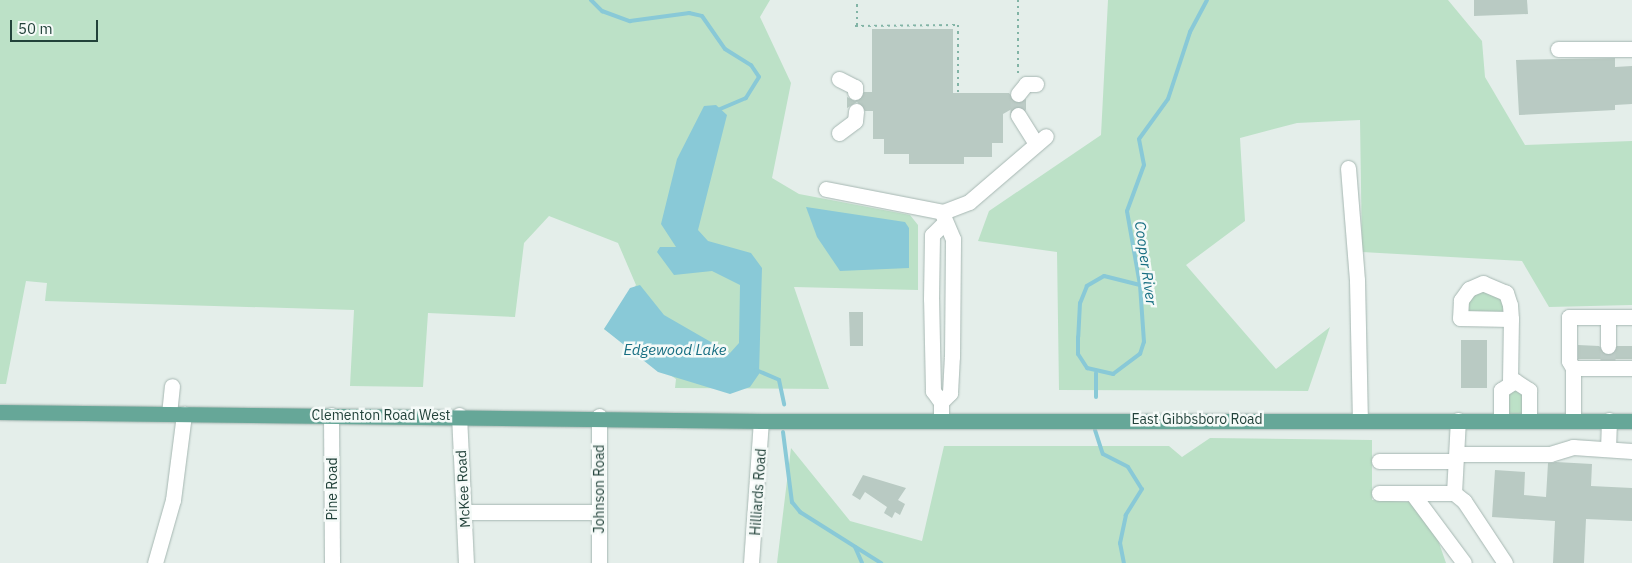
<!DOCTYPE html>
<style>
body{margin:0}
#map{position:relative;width:1632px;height:563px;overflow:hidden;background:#e4eeea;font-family:"IBM Plex Sans",sans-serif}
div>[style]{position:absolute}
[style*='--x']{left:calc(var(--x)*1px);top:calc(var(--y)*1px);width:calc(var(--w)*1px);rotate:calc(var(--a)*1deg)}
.green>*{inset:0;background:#bce1c7}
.water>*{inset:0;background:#89c9d7}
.stream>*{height:4px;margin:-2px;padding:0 2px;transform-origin:2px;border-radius:2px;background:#89c9d7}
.building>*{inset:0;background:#b9cac3}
.minor-tunnel>*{height:15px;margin-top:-7.5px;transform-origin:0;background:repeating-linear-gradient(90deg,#bdccc7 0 15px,transparent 0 23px)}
.path>*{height:2px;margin-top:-1px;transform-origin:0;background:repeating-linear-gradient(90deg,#82b4a6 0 2.5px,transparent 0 6.5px)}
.roads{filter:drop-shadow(0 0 1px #a6b7b2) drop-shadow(0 0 1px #a6b7b2)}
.minor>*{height:15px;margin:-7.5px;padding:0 7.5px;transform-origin:7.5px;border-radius:7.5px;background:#fff}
.major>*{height:15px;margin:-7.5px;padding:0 7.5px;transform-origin:7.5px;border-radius:7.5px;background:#66a798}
span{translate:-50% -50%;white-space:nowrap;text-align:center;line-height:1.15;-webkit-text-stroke:5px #f5faf8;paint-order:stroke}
.street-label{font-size:14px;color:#22423a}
.water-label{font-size:15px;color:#176e82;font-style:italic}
.scale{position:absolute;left:10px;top:20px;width:88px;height:22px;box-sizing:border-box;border:2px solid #22423a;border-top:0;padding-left:6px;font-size:15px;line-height:18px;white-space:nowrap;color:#22423a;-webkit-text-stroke:4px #f5faf8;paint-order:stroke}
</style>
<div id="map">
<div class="green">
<div style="clip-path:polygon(0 0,770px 0,760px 17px,791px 83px,772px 178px,799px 194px,910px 215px,918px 225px,918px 290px,794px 287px,829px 389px,675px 388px,676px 379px,604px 329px,636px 285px,618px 243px,549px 216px,524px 243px,515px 317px,428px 313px,423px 387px,350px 386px,354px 310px,45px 301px,47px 283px,26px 281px,6px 384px,0 384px)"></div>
<div style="clip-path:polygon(1108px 0,1448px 0,1482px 41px,1485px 77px,1525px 145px,1632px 141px,1632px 305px,1549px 307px,1522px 261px,1362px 252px,1360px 120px,1297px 123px,1240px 138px,1245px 221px,1186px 265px,1276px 369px,1330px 327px,1308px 391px,1059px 390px,1057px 252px,978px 241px,989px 211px,1101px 135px)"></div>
<div style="clip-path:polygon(1493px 284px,1511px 319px,1460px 318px,1461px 300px)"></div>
<div style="clip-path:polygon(1519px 381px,1529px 420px,1501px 420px,1501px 393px)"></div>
<div style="clip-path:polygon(1210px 438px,1372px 440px,1372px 500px,1425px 503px,1446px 563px,777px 563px,791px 448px,850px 521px,922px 541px,944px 446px,1169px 446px,1182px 457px)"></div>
</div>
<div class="water">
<div style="clip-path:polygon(716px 105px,727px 115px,698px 230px,708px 241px,751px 253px,762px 268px,759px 374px,750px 387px,730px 394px,658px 372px,604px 329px,630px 288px,640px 285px,664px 315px,730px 353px,739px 343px,740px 285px,712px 271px,674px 275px,657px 252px,660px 247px,676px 247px,661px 224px,677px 159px,704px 106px)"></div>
<div style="clip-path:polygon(806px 207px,905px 222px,909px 228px,909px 268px,840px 271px,817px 237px)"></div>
</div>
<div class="stream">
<div style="--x:591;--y:0;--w:16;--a:45"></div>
<div style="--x:602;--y:11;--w:30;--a:20"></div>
<div style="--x:630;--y:21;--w:60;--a:-7.7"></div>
<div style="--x:689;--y:13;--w:13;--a:13"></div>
<div style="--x:702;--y:16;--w:40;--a:55.1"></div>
<div style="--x:725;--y:49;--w:31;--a:32"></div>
<div style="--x:751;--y:65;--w:14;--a:56"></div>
<div style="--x:759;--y:77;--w:25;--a:122"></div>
<div style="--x:746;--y:98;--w:30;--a:157"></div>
<div style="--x:1140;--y:285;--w:37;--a:-166"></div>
<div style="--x:1104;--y:276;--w:20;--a:150"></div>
<div style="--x:1087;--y:286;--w:18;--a:112"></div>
<div style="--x:1080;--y:303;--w:34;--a:93"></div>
<div style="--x:1078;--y:337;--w:17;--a:90"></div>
<div style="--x:1078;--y:354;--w:17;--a:57"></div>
<div style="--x:1087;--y:368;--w:27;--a:13"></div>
<div style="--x:1113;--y:374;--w:34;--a:-37"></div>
<div style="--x:1140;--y:354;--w:13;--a:-72"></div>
<div style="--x:1144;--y:342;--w:57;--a:-94"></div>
<div style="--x:1140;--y:285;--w:75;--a:-100"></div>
<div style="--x:1127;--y:211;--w:49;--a:-69.7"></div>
<div style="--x:1144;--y:165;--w:26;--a:-101"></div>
<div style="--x:1139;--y:139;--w:49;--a:-54.1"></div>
<div style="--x:1168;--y:99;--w:71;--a:-71.8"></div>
<div style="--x:1190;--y:32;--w:36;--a:-62"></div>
<div style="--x:756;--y:370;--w:25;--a:23"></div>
<div style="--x:779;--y:380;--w:25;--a:78"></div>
<div style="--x:1096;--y:373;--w:24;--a:90"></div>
<div style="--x:1095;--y:430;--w:25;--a:72"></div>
<div style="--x:1103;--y:454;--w:28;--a:27"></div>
<div style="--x:1128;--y:467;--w:26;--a:58"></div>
<div style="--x:1142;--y:489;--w:31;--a:122"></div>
<div style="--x:1126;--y:515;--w:29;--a:102"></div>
<div style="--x:1120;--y:543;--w:20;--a:79"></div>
<div style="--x:783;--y:432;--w:71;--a:82.7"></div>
<div style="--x:792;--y:502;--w:13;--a:51"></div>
<div style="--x:800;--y:512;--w:96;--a:32.2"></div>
<div style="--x:855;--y:547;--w:17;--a:66"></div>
</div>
<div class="building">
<div style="clip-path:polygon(1474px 0,1527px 0,1528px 14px,1474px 16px)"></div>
<div style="clip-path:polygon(872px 29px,953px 29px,953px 93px,1009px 93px,1017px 103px,1026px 99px,1026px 110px,1017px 106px,1003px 114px,1003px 143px,992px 143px,992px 157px,964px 157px,964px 164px,909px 164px,909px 154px,884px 154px,884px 139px,873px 139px,873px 111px,865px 111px,857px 102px,847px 108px,847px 97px,855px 101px,864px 92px,872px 92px)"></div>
<div style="clip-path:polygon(1615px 58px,1615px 67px,1632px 66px,1632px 104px,1615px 105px,1615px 110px,1519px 115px,1516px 60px)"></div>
<div style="clip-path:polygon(849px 312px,863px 312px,863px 346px,850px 346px)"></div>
<div style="clip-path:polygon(1461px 340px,1487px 340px,1487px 388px,1461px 388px)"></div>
<div style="clip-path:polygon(1578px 345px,1599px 346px,1608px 355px,1617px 346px,1632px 346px,1632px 359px,1578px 359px)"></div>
<div style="clip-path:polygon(1556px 462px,1592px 464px,1591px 486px,1632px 488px,1632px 521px,1586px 519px,1584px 563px,1553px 563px,1555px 521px,1492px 517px,1495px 470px,1525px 472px,1524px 495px,1546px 497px,1548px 463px)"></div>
<div style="clip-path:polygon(863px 475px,906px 488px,898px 500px,905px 504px,900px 515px,895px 512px,892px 518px,884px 513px,887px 507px,865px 492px,860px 500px,852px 495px)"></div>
</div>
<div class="minor-tunnel">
<div style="--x:1018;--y:115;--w:21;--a:-90"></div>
<div style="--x:1608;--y:360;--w:14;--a:-90"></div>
</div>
<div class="path">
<div style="--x:855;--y:26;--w:103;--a:-0.6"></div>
<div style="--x:958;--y:25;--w:68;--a:90"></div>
<div style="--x:857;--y:26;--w:26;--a:-90"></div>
<div style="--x:1018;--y:73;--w:73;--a:-90"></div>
</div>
<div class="roads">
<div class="minor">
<div style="--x:1558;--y:49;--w:74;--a:0"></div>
<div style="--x:839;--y:79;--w:18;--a:27"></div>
<div style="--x:855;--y:87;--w:5;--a:90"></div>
<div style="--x:1018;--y:94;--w:13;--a:-51"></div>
<div style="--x:1026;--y:84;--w:10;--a:0"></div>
<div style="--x:1018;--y:115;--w:34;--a:58"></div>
<div style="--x:839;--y:133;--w:20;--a:-37"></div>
<div style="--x:855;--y:121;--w:10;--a:-84"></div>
<div style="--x:1348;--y:168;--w:112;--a:85.4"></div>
<div style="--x:1357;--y:280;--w:140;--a:88.8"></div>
<div style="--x:826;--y:189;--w:119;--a:11.1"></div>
<div style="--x:943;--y:212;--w:28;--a:-21"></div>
<div style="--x:969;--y:202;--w:101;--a:-40.6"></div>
<div style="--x:1608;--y:346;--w:29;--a:-90"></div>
<div style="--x:1608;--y:317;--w:24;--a:0"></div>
<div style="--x:1573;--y:368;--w:8;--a:-120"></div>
<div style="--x:1569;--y:361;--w:44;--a:-90"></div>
<div style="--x:1569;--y:317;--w:39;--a:0"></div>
<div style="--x:1510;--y:381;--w:62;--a:-89.1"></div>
<div style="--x:1511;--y:319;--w:14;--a:-94"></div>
<div style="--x:1510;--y:305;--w:13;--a:-108"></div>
<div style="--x:1506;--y:293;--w:25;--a:-157"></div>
<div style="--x:1483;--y:283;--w:15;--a:157"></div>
<div style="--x:1469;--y:289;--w:14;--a:126"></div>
<div style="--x:1461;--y:300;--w:18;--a:93"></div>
<div style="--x:1460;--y:318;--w:51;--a:1.1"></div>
<div style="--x:941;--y:402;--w:13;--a:-45"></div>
<div style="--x:950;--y:393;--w:36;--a:-87"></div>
<div style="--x:952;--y:357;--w:118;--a:-89.5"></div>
<div style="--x:953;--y:239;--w:25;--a:-113"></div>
<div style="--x:169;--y:414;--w:28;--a:-84"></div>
<div style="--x:331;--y:415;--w:148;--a:89.6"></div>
<div style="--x:459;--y:415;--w:148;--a:87.3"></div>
<div style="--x:599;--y:416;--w:147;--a:90"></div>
<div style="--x:1501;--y:420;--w:30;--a:-90"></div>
<div style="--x:1501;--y:390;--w:17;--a:-33"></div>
<div style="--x:1515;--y:381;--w:17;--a:33"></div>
<div style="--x:1529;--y:390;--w:30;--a:90"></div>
<div style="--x:1573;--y:420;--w:52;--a:-90"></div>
<div style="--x:1573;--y:368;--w:59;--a:0"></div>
<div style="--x:941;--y:421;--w:19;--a:-90"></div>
<div style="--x:941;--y:402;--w:14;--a:-126"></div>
<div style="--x:933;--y:391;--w:92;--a:-91.2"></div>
<div style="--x:931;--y:299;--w:64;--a:-89.1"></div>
<div style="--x:932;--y:235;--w:16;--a:-45"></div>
<div style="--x:1608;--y:449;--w:29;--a:-88"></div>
<div style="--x:1458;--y:454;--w:92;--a:0"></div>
<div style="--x:1550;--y:454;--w:24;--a:-17"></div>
<div style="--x:1573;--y:447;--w:59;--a:3.9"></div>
<div style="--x:1379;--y:461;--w:75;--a:0"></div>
<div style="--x:1379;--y:493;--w:75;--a:0"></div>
<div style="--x:1454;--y:493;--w:73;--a:-86.9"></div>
<div style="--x:1412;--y:493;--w:87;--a:53.4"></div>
<div style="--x:1454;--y:493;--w:13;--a:39"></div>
<div style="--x:1464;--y:501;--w:74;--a:56.5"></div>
<div style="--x:464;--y:512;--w:135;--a:0"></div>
<div style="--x:155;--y:563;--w:66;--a:-74.1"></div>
<div style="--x:173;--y:500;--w:87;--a:-82.7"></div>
<div style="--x:751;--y:563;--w:142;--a:-86"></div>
</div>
<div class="major">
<div style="--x:0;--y:412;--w:761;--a:0.68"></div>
<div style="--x:761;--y:421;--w:871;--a:0"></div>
</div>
</div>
<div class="street-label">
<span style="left:381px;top:415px">Clementon Road West</span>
<span style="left:1197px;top:419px">East Gibbsboro Road</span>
<span style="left:332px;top:489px;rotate:-90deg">Pine Road</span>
<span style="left:463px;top:489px;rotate:-93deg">McKee Road</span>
<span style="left:599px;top:489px;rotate:-90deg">Johnson Road</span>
<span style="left:758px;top:492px;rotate:-86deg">Hilliards Road</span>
</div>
<div class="water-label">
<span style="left:1146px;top:263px;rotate:82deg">Cooper River</span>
<span style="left:675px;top:350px">Edgewood Lake</span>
</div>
<div class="scale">50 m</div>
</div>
